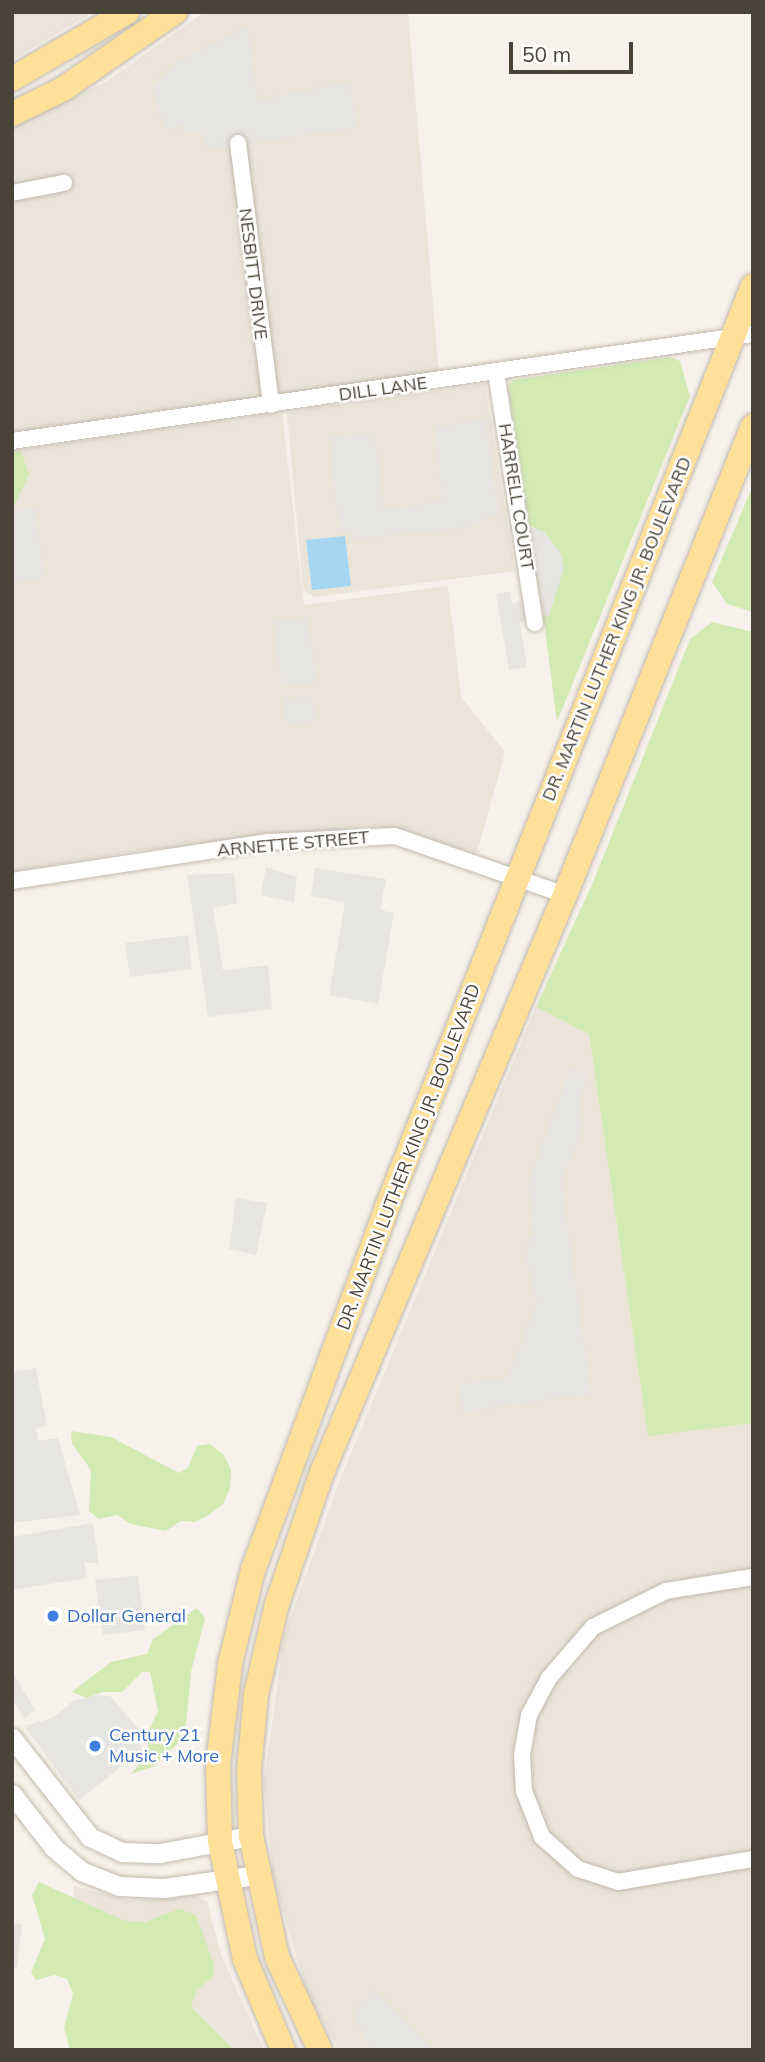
<!DOCTYPE html>
<style>
body{margin:0}
#map{position:relative;width:765px;height:2062px;overflow:hidden;background:#f6f2eb;font-family:Mulish,sans-serif}
div>[style]{position:absolute}
[style*='--x']{left:calc(var(--x)*1px);top:calc(var(--y)*1px);width:calc(var(--w)*1px);rotate:calc(var(--a)*1deg)}
.residential>*{inset:0;background:#eae4d9}
.green>*{inset:0;background:#d3eab3}
.parking>*{inset:0;background:#e7e5e2}
.water>*{inset:0;background:#a7d6f2}
.roads{filter:drop-shadow(0 0 2px #c2baad) drop-shadow(0 0 2px #c2baad)}
.minor>*{height:16px;margin:-8px;padding:0 8px;transform-origin:8px;border-radius:8px;background:#fff}
.tertiary>*{height:19px;margin:-9.5px;padding:0 9.5px;transform-origin:9.5px;border-radius:9.5px;background:#fff}
.primary>*{height:24px;margin:-12px;padding:0 12px;transform-origin:12px;border-radius:12px;background:#ffe09a}
.dots>*{width:19px;height:19px;translate:-50% -50%;box-sizing:border-box;border:4px solid #fff;border-radius:50%}
span{translate:-50% -50%;white-space:nowrap;text-align:center;line-height:1.15;-webkit-text-stroke:5px #fff;paint-order:stroke}
.street-label{font-size:18px;color:#4a4338}
.shop-label{font-size:18px;color:#366cbe}
.left{translate:0 -50%;text-align:left}
.frame{position:absolute;inset:0;border:14px solid #4a4338;pointer-events:none}
.scale{position:absolute;left:509px;top:42px;width:124px;height:32px;box-sizing:border-box;border:4px solid #4a4338;border-top:0;padding-left:9px;font-size:21px;line-height:24px;white-space:nowrap;color:#4a4338;-webkit-text-stroke:5px #fff;paint-order:stroke}
</style>
<div id="map">
<div class="residential">
<div style="clip-path:polygon(12px 12px,93px 12px,12px 60px)"></div>
<div style="clip-path:polygon(205px 12px,408px 12px,439px 374px,12px 434px,12px 127px,107px 81px)"></div>
<div style="clip-path:polygon(485px 384px,515px 571px,314px 597px,303px 590px,287px 412px)"></div>
<div style="clip-path:polygon(282px 412px,304px 605px,448px 586px,461px 697px,505px 752px,477px 853px,377px 826px,128px 852px,12px 872px,12px 451px)"></div>
<div style="clip-path:polygon(536px 1007px,589px 1034px,648px 1435px,753px 1423px,753px 2050px,339px 2050px,308px 1996px,273px 1877px,264px 1782px,284px 1636px,339px 1482px)"></div>
<div style="clip-path:polygon(74px 1886px,129px 1900px,195px 1896px,207px 1901px,221px 1955px,264px 2050px,80px 2050px)"></div>
</div>
<div class="green">
<div style="clip-path:polygon(670px 357px,680px 361px,690px 396px,557px 722px,543px 614px,548px 616px,534px 527px,529px 526px,508px 386px,513px 380px)"></div>
<div style="clip-path:polygon(21px 451px,29px 474px,12px 511px,12px 453px)"></div>
<div style="clip-path:polygon(753px 485px,753px 612px,727px 604px,712px 582px)"></div>
<div style="clip-path:polygon(712px 622px,753px 632px,753px 1423px,648px 1436px,589px 1034px,536px 1007px,594px 880px,690px 639px)"></div>
<div style="clip-path:polygon(71px 1431px,111px 1437px,179px 1473px,188px 1468px,197px 1446px,210px 1444px,224px 1455px,231px 1470px,230px 1488px,223px 1504px,207px 1516px,195px 1522px,181px 1521px,166px 1531px,131px 1524px,117px 1515px,99px 1519px,89px 1511px,91px 1470px,72px 1444px)"></div>
<div style="clip-path:polygon(197px 1608px,205px 1618px,191px 1672px,185px 1736px,155px 1766px,131px 1774px,148px 1754px,148px 1732px,158px 1711px,150px 1672px,142px 1672px,122px 1692px,102px 1692px,87px 1698px,72px 1692px,111px 1662px,147px 1654px,153px 1639px)"></div>
<div style="clip-path:polygon(39px 1882px,125px 1921px,145px 1922px,179px 1909px,196px 1915px,214px 1965px,213px 1977px,197px 1990px,191px 2007px,234px 2050px,70px 2050px,64px 2027px,73px 1994px,67px 1979px,55px 1975px,36px 1980px,31px 1972px,45px 1939px,32px 1895px)"></div>
</div>
<div class="parking">
<div style="clip-path:polygon(247px 27px,258px 100px,350px 82px,356px 127px,208px 150px,200px 131px,184px 133px,182px 125px,165px 131px,152px 87px,174px 64px)"></div>
<div style="clip-path:polygon(485px 420px,499px 515px,479px 520px,479px 526px,354px 539px,352px 530px,339px 531px,329px 435px,374px 433px,384px 509px,442px 502px,436px 427px)"></div>
<div style="clip-path:polygon(36px 508px,43px 578px,12px 584px,12px 511px)"></div>
<div style="clip-path:polygon(529px 526px,544px 532px,560px 552px,564px 567px,549px 616px,543px 614px)"></div>
<div style="clip-path:polygon(510px 591px,512px 603px,529px 599px,532px 618px,520px 623px,527px 667px,509px 670px,496px 594px)"></div>
<div style="clip-path:polygon(308px 617px,316px 682px,282px 686px,273px 621px)"></div>
<div style="clip-path:polygon(312px 696px,315px 721px,286px 724px,283px 699px)"></div>
<div style="clip-path:polygon(266px 867px,297px 877px,294px 902px,261px 895px)"></div>
<div style="clip-path:polygon(315px 868px,386px 879px,380px 910px,394px 913px,378px 1004px,329px 995px,345px 902px,311px 896px)"></div>
<div style="clip-path:polygon(234px 873px,237px 903px,213px 908px,223px 970px,268px 965px,272px 1009px,208px 1017px,187px 875px)"></div>
<div style="clip-path:polygon(188px 935px,192px 969px,130px 977px,125px 943px)"></div>
<div style="clip-path:polygon(570px 1069px,588px 1075px,580px 1098px,583px 1128px,561px 1181px,591px 1393px,463px 1412px,460px 1385px,508px 1378px,537px 1303px,526px 1260px,529px 1239px,534px 1234px,528px 1184px)"></div>
<div style="clip-path:polygon(236px 1198px,267px 1203px,256px 1255px,229px 1249px)"></div>
<div style="clip-path:polygon(36px 1368px,47px 1426px,36px 1429px,38px 1441px,58px 1438px,80px 1515px,12px 1523px,12px 1372px)"></div>
<div style="clip-path:polygon(93px 1523px,99px 1564px,84px 1562px,87px 1578px,12px 1590px,12px 1537px)"></div>
<div style="clip-path:polygon(138px 1575px,145px 1630px,103px 1635px,95px 1580px)"></div>
<div style="clip-path:polygon(12px 1671px,35px 1710px,24px 1718px,12px 1699px)"></div>
<div style="clip-path:polygon(97px 1695px,110px 1696px,137px 1727px,142px 1750px,79px 1800px,24px 1726px,52px 1718px,73px 1701px)"></div>
<div style="clip-path:polygon(12px 1923px,22px 1924px,17px 1967px,12px 1967px)"></div>
<div style="clip-path:polygon(375px 1989px,433px 2050px,372px 2050px,353px 2013px)"></div>
</div>
<div class="water">
<div style="clip-path:polygon(345px 536px,351px 586px,312px 590px,306px 540px)"></div>
</div>
<div class="roads">
<div class="minor">
<div style="--x:238;--y:143;--w:264;--a:82.8"></div>
<div style="--x:12;--y:193;--w:53;--a:-10.9"></div>
<div style="--x:496;--y:372;--w:254;--a:81.2"></div>
<div style="--x:12;--y:441;--w:749;--a:-8.22"></div>
<div style="--x:12;--y:881;--w:259;--a:-8.7"></div>
<div style="--x:268;--y:842;--w:127;--a:-2.7"></div>
<div style="--x:395;--y:836;--w:180;--a:19.1"></div>
<div style="--x:753;--y:1577;--w:88;--a:170.9"></div>
<div style="--x:666;--y:1591;--w:81;--a:153.7"></div>
<div style="--x:593;--y:1627;--w:67;--a:130.8"></div>
<div style="--x:549;--y:1678;--w:42;--a:118.4"></div>
<div style="--x:529;--y:1715;--w:40;--a:100"></div>
<div style="--x:522;--y:1754;--w:37;--a:87"></div>
<div style="--x:524;--y:1791;--w:49;--a:68.6"></div>
<div style="--x:542;--y:1837;--w:48;--a:41.6"></div>
<div style="--x:578;--y:1869;--w:42;--a:18"></div>
<div style="--x:618;--y:1882;--w:137;--a:-9.7"></div>
</div>
<div class="tertiary">
<div style="--x:12;--y:1738;--w:126;--a:51.8"></div>
<div style="--x:90;--y:1837;--w:35;--a:25"></div>
<div style="--x:122;--y:1852;--w:38;--a:2"></div>
<div style="--x:160;--y:1853;--w:93;--a:-10.6"></div>
<div style="--x:12;--y:1794;--w:68;--a:52.1"></div>
<div style="--x:54;--y:1848;--w:35;--a:40"></div>
<div style="--x:81;--y:1871;--w:41;--a:21.5"></div>
<div style="--x:119;--y:1886;--w:45;--a:2.5"></div>
<div style="--x:164;--y:1888;--w:94;--a:-8"></div>
</div>
<div class="primary">
<div style="--x:12;--y:79;--w:133;--a:-30.2"></div>
<div style="--x:12;--y:114;--w:57;--a:-26.1"></div>
<div style="--x:63;--y:89;--w:136;--a:-34.5"></div>
<div style="--x:283;--y:2050;--w:99;--a:-112.7"></div>
<div style="--x:245;--y:1959;--w:121;--a:-102"></div>
<div style="--x:220;--y:1841;--w:76;--a:-91.5"></div>
<div style="--x:218;--y:1765;--w:102;--a:-83.2"></div>
<div style="--x:230;--y:1664;--w:97;--a:-76.3"></div>
<div style="--x:253;--y:1570;--w:387;--a:-69.7"></div>
<div style="--x:387;--y:1207;--w:991;--a:-68.33"></div>
<div style="--x:320;--y:2050;--w:102;--a:-114.8"></div>
<div style="--x:277;--y:1957;--w:124;--a:-102.1"></div>
<div style="--x:251;--y:1836;--w:66;--a:-91.7"></div>
<div style="--x:249;--y:1770;--w:76;--a:-84.7"></div>
<div style="--x:256;--y:1694;--w:92;--a:-76.9"></div>
<div style="--x:277;--y:1604;--w:142;--a:-71.1"></div>
<div style="--x:323;--y:1470;--w:624;--a:-67.18"></div>
<div style="--x:565;--y:895;--w:505;--a:-68.16"></div>
</div>
</div>
<div class="dots">
<div style="left:53px;top:1616px;background:#3f7fe0"></div>
<div style="left:95px;top:1746px;background:#3f7fe0"></div>
</div>
<div class="street-label">
<span style="left:253px;top:274px;rotate:83deg">NESBITT DRIVE</span>
<span style="left:383px;top:389px;rotate:-8deg">DILL LANE</span>
<span style="left:516px;top:497px;rotate:81deg">HARRELL COURT</span>
<span style="left:617px;top:629px;rotate:-68deg">DR. MARTIN LUTHER KING JR. BOULEVARD</span>
<span style="left:293px;top:844px;rotate:-5deg">ARNETTE STREET</span>
<span style="left:409px;top:1157px;rotate:-69deg">DR. MARTIN LUTHER KING JR. BOULEVARD</span>
</div>
<div class="shop-label">
<span class="left" style="left:67px;top:1616px">Dollar General</span>
<span class="left" style="left:109px;top:1746px">Century 21<br>Music + More</span>
</div>
<div class="frame"></div>
<div class="scale">50 m</div>
</div>
